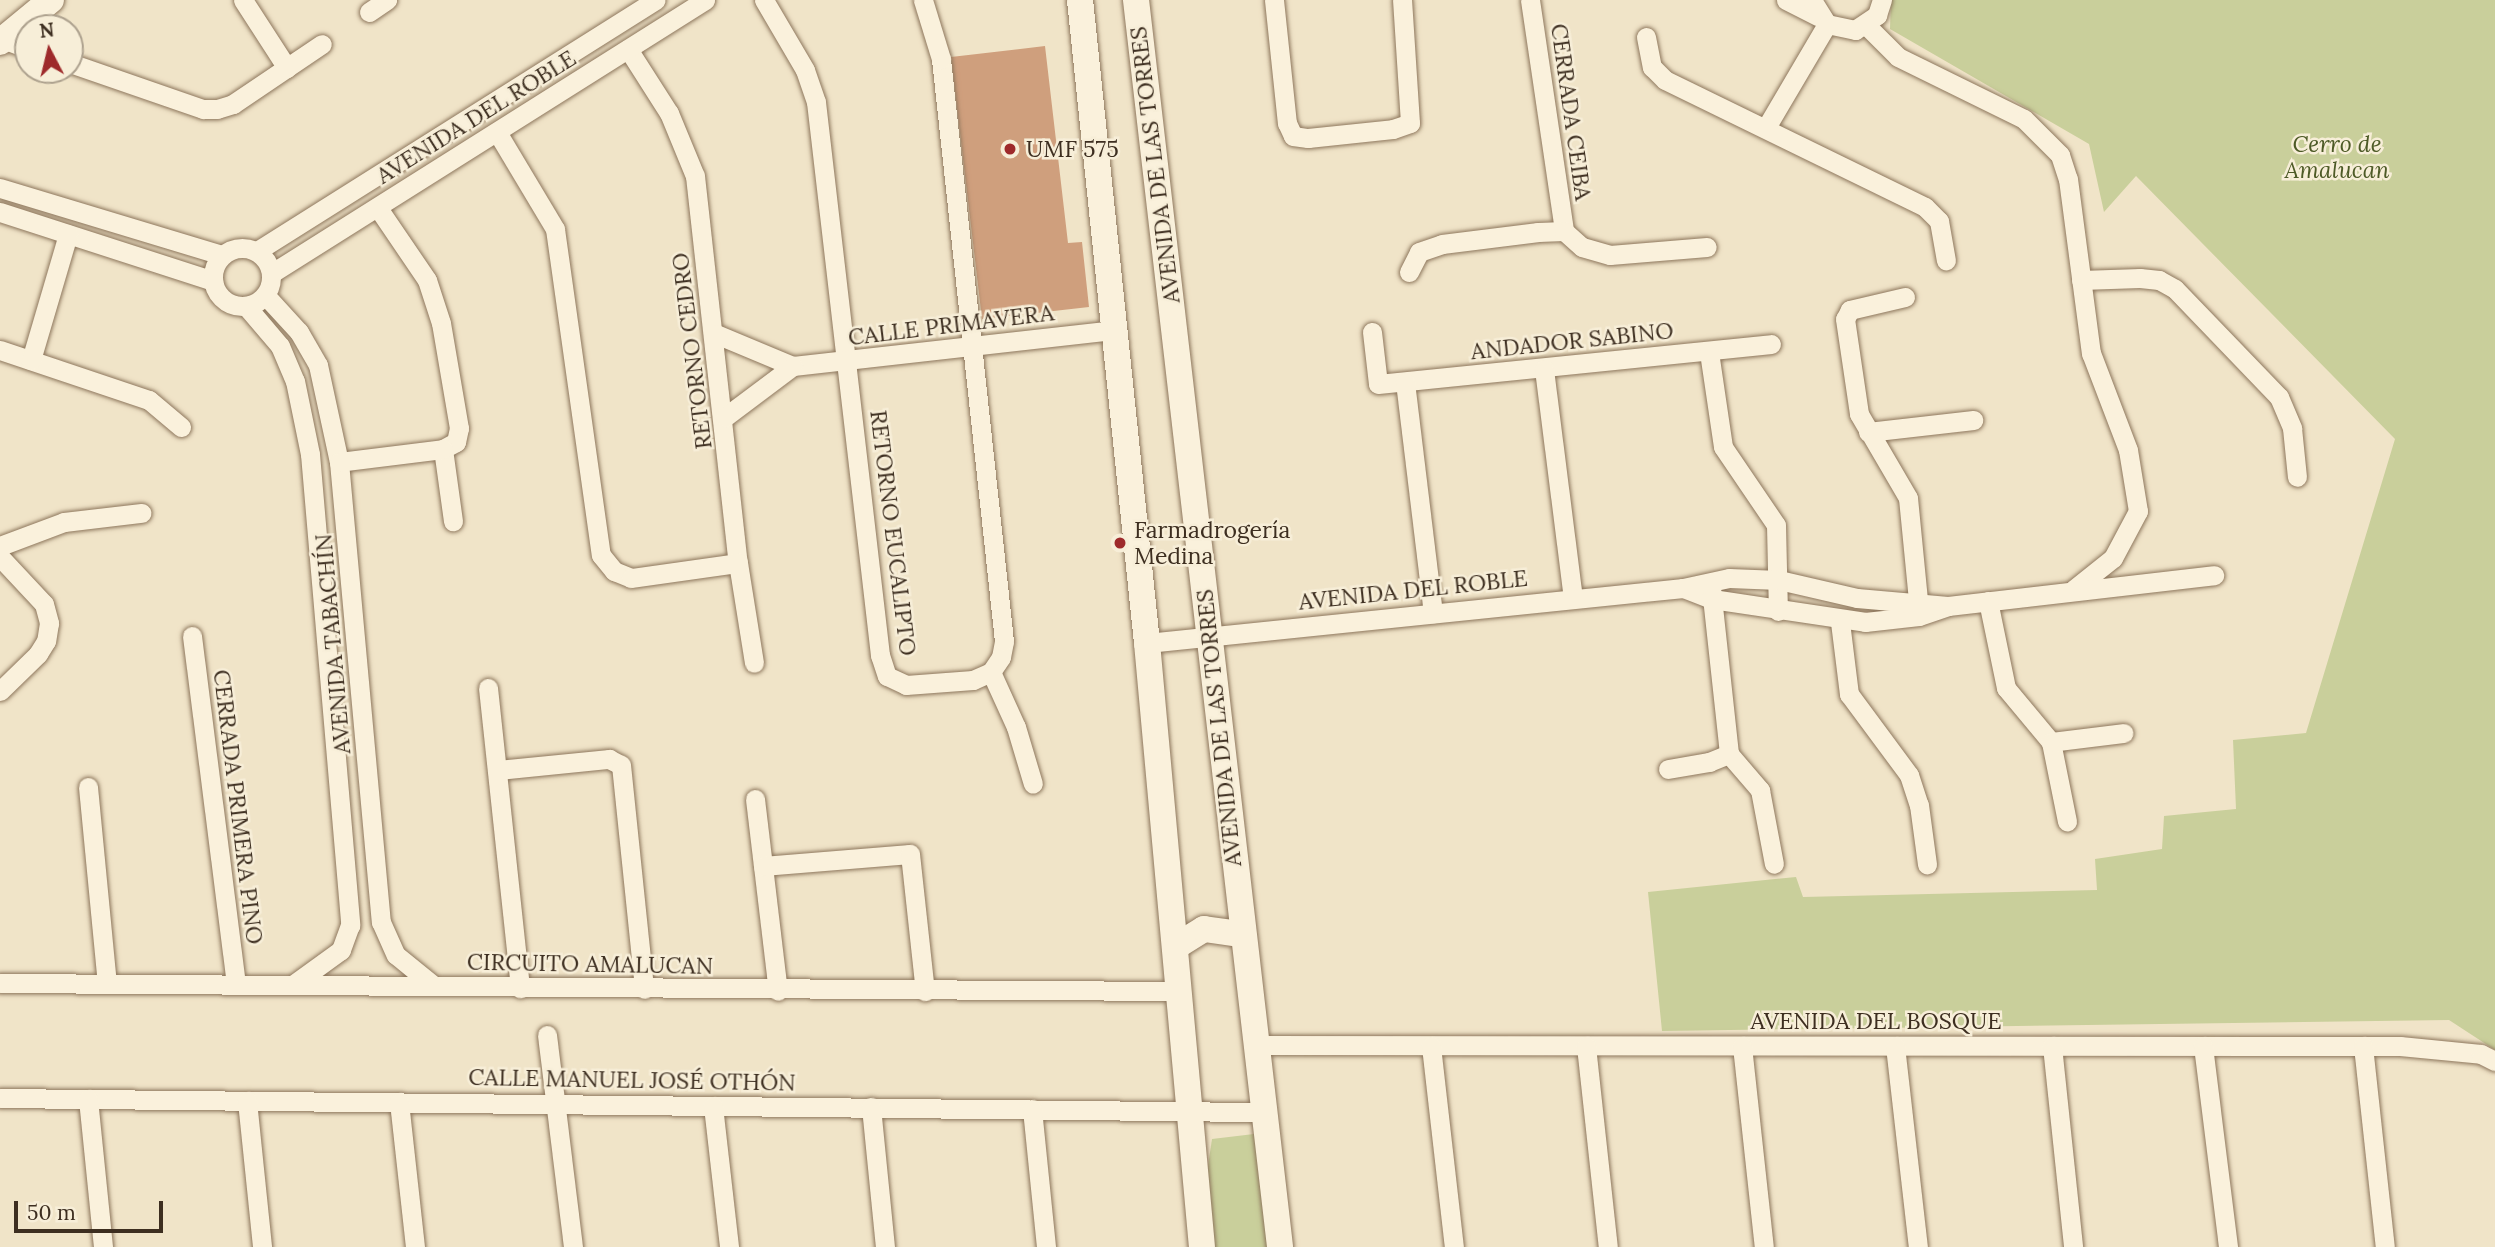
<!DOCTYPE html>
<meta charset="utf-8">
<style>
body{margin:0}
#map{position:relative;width:2495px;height:1247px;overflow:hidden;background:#f0e4c8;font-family:Lora,serif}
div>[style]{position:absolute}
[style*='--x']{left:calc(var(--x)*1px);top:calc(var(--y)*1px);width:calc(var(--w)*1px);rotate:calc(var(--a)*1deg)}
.green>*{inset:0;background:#c9cf9b}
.building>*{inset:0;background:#cf9f7d}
.roads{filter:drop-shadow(0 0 2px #8d765c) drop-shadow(0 0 2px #8d765c)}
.street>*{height:19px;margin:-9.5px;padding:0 9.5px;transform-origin:9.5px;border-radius:9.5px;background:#faf1dc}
.street>.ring{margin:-9.5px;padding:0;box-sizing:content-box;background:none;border:19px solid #faf1dc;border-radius:50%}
.secondary>*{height:26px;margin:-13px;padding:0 13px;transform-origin:13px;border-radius:13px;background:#faf1dc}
.dots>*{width:19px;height:19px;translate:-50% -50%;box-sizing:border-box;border:4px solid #f7eed8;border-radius:50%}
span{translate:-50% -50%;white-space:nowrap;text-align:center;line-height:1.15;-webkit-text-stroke:5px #f7eed8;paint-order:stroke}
.street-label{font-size:23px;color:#3d2e20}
.park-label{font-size:23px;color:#4d5a26;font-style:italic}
.poi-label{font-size:23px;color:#3d2e20}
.left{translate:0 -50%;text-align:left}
.north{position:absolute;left:14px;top:14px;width:70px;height:70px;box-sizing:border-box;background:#f7eed8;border:2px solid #ada18e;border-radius:50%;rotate:353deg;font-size:19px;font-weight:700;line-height:28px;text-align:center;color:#3d2e20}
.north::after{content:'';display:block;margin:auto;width:24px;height:32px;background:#9e2a2b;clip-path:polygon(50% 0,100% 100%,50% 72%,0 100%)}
.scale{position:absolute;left:14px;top:1201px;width:149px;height:32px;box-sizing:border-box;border:4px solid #3d2e20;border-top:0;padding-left:9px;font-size:21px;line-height:24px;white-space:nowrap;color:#3d2e20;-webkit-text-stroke:5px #f7eed8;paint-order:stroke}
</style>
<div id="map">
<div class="green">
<div style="clip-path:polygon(1891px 0,2495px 0,2495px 1050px,2449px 1020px,1662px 1031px,1648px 892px,1796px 877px,1803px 897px,2097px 890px,2095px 859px,2162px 849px,2164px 816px,2236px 809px,2233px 740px,2306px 733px,2395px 439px,2136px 176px,2104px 212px,2089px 144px,1890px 29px)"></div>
<div style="clip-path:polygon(1254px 1134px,1270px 1247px,1212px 1247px,1205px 1186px,1212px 1139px)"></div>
</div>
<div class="building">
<div style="clip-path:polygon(1045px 46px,1068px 243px,1082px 242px,1089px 307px,982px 319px,951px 57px)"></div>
</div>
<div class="roads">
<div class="street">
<div style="--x:243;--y:0;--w:81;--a:57.1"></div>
<div style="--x:764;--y:0;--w:81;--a:59.6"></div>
<div style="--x:805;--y:70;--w:34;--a:71"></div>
<div style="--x:816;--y:102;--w:557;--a:83.4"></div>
<div style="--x:880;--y:655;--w:22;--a:72"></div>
<div style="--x:887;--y:676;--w:21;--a:25"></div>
<div style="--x:906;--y:685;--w:67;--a:-4.3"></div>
<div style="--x:973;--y:680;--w:20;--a:-24"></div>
<div style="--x:991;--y:672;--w:18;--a:-56"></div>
<div style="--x:1001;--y:657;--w:16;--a:-79"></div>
<div style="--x:1004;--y:641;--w:585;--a:-96.18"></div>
<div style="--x:941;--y:59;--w:62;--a:-107"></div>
<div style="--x:1274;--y:0;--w:124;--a:84"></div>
<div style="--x:1287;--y:123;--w:14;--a:65"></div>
<div style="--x:1293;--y:136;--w:15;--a:8"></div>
<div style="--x:1308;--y:138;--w:85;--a:-6"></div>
<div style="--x:1393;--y:129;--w:18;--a:-19"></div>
<div style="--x:1410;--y:123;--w:123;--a:-93.7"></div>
<div style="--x:1530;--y:0;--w:233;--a:81.6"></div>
<div style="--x:1786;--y:0;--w:36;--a:27"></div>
<div style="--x:1812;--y:0;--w:28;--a:58"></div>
<div style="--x:1827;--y:24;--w:29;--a:12"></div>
<div style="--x:1855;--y:30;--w:27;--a:-34"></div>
<div style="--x:1877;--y:15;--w:16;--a:-72"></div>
<div style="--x:369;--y:12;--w:22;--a:-34"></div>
<div style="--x:1866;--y:25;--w:45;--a:45"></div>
<div style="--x:1898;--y:57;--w:140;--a:26.2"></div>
<div style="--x:2024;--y:119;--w:51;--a:45"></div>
<div style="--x:2060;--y:155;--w:25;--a:72"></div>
<div style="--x:2068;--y:179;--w:176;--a:82.5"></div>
<div style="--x:2091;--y:353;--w:104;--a:69.1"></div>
<div style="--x:2128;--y:450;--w:62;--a:80.7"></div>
<div style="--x:2138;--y:511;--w:53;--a:118"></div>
<div style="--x:2113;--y:558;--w:50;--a:141.5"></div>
<div style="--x:1646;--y:37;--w:31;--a:79"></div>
<div style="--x:1652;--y:67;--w:18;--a:45"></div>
<div style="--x:1665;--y:80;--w:289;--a:26"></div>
<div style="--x:1925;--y:207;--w:20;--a:45"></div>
<div style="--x:1939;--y:221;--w:40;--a:80"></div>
<div style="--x:0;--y:38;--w:30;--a:21"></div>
<div style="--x:628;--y:49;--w:76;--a:57.4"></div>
<div style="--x:669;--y:113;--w:68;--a:67.6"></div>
<div style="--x:695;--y:176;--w:389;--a:83.7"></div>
<div style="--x:738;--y:563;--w:101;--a:80.9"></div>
<div style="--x:70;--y:63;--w:141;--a:19.1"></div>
<div style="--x:203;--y:109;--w:14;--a:0"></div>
<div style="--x:217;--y:109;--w:17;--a:-17"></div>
<div style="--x:233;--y:104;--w:107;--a:-34"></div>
<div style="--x:1767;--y:126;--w:118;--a:-59.5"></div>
<div style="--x:497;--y:132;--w:113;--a:59.1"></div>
<div style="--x:555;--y:229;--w:329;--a:82"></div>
<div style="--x:601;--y:555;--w:21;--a:51"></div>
<div style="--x:614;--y:571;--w:18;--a:22"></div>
<div style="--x:631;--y:578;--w:108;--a:-8"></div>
<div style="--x:0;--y:188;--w:232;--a:16.8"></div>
<div style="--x:378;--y:208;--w:87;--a:55.8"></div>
<div style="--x:427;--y:280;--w:45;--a:72"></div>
<div style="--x:441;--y:323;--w:107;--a:80.3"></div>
<div style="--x:459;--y:428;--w:14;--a:102"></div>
<div style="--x:456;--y:442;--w:15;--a:152"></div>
<div style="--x:443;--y:449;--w:73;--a:82.1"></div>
<div style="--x:0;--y:212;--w:224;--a:17.9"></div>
<div class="ring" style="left:213px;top:248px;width:39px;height:39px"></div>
<div style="--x:257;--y:251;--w:471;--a:-32.2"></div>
<div style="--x:1409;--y:272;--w:22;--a:-63"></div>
<div style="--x:1419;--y:252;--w:24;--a:-19"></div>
<div style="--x:1442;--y:244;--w:97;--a:-7.1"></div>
<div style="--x:1538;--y:232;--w:26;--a:-2"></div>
<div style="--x:1564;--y:231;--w:24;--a:42"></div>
<div style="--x:1582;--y:247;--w:29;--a:16"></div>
<div style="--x:1610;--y:255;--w:97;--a:-4.7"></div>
<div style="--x:272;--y:273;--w:512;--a:-32.23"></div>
<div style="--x:2081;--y:280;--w:59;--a:-1.9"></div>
<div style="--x:2140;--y:278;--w:19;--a:6"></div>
<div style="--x:2159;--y:280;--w:18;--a:29"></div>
<div style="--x:2175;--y:289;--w:150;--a:46.1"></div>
<div style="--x:2279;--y:397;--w:34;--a:67"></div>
<div style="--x:2292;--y:428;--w:49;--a:84.2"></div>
<div style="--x:266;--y:296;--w:49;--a:47.5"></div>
<div style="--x:299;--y:332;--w:38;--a:60"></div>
<div style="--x:318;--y:365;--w:99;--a:77.8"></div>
<div style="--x:339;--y:462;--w:462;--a:84.8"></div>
<div style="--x:381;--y:922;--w:36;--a:66"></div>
<div style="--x:396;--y:955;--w:49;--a:39.2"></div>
<div style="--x:1905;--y:297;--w:57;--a:166.7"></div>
<div style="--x:1850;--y:310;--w:10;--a:119"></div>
<div style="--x:1845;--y:319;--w:96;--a:81.6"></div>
<div style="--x:1859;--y:414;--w:97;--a:59.7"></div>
<div style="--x:1908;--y:498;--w:113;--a:84.4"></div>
<div style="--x:246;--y:306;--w:52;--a:49.6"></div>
<div style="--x:280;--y:346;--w:38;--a:67"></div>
<div style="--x:295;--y:381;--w:75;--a:78.4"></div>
<div style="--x:310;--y:454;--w:473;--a:85.1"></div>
<div style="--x:350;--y:925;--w:27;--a:110"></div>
<div style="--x:341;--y:950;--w:58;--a:144.1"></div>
<div style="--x:1372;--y:332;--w:52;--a:83.4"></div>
<div style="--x:1378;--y:384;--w:395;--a:-5.8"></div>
<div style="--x:716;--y:334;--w:83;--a:22.6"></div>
<div style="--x:793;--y:366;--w:324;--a:-6.4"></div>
<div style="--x:0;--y:350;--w:157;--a:18.6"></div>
<div style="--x:149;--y:400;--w:42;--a:40.2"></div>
<div style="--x:1709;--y:352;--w:96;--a:81.6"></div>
<div style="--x:1723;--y:447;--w:94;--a:55.8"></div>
<div style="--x:1776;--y:525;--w:86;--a:88.7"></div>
<div style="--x:31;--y:360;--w:131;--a:-73.6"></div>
<div style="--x:1544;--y:369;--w:231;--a:82.8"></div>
<div style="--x:1405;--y:382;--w:233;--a:83.1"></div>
<div style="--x:725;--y:417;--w:85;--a:-36.9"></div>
<div style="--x:1868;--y:432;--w:106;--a:-6.5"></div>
<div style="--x:339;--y:462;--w:105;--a:-7.1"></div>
<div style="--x:0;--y:546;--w:68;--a:-20.6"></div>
<div style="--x:64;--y:522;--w:78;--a:-6.7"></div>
<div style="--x:0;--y:557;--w:64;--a:46.9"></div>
<div style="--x:44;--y:604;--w:20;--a:75"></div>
<div style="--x:49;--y:623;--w:18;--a:99"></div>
<div style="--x:46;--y:641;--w:15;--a:122"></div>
<div style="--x:38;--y:654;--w:53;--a:135.8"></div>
<div style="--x:1683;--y:588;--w:31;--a:21"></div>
<div style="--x:1712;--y:599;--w:155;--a:8.5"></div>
<div style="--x:1865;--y:622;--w:54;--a:-6.3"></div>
<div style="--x:1919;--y:616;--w:31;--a:-19"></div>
<div style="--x:1948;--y:606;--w:268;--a:-6.6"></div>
<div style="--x:1711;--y:588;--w:167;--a:83.8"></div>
<div style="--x:1729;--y:754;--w:48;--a:49.3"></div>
<div style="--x:1760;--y:790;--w:75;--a:79.3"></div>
<div style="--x:1988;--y:601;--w:89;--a:78.3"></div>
<div style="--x:2006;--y:688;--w:70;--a:50.2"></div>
<div style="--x:2051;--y:742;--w:81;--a:78.6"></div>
<div style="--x:1840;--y:622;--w:73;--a:82.9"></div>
<div style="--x:1849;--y:694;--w:101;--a:53.5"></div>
<div style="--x:1909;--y:775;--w:32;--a:72"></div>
<div style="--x:1919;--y:805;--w:60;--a:82.3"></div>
<div style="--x:192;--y:636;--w:351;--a:82.8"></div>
<div style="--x:1147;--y:643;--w:539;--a:-5.86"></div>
<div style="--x:1683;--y:588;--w:47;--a:-12.3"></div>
<div style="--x:1729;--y:578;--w:50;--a:2.3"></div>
<div style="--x:1779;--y:580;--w:80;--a:13"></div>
<div style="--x:1857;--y:598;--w:91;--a:5"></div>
<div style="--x:991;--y:672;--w:60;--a:65.6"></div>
<div style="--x:1016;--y:727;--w:59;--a:73.4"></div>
<div style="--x:488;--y:688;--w:302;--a:83.9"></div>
<div style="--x:2051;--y:742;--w:73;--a:-7.1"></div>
<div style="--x:1668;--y:769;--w:42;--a:-9.7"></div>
<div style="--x:1709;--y:762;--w:22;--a:-22"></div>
<div style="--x:498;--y:770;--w:112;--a:-5.7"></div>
<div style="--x:609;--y:759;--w:13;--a:27"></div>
<div style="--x:621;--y:765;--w:225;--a:84.1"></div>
<div style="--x:88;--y:787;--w:197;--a:84.5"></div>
<div style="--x:755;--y:799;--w:193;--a:83.2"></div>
<div style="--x:763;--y:866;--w:147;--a:-4.7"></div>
<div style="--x:910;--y:854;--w:138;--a:83.8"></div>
<div style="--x:0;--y:983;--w:1179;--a:0.39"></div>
<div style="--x:547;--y:1035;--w:214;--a:83"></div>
<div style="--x:1255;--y:1045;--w:1145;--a:0.05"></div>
<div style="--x:2400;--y:1046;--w:81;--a:5.6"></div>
<div style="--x:2481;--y:1054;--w:16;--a:27"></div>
<div style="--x:1431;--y:1046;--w:202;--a:83.5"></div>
<div style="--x:1586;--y:1046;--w:202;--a:83.8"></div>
<div style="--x:1742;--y:1046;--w:202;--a:83.8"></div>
<div style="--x:1895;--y:1046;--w:202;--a:83.5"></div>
<div style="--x:2052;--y:1046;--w:202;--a:84"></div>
<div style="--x:2203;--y:1046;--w:203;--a:82.9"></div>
<div style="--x:2363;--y:1046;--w:202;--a:83.8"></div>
<div style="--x:0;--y:1098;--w:1263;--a:0.64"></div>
<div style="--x:88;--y:1099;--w:149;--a:84.2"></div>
<div style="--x:247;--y:1101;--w:147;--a:84.1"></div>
<div style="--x:399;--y:1102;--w:146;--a:83.7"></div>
<div style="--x:713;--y:1106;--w:142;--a:83.5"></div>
<div style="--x:871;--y:1107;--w:141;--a:84.3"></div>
<div style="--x:1032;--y:1109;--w:139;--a:84.2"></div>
</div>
<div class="secondary">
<div style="--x:1080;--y:0;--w:646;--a:84.05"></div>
<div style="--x:1147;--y:643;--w:606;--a:84.8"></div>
<div style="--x:1136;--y:0;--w:1255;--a:83.41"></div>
<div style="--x:0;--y:42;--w:66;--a:-39.5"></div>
<div style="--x:1175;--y:947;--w:34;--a:-32"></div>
<div style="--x:1204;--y:929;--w:37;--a:8"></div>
</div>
</div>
<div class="dots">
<div style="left:1010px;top:149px;background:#9e2a2b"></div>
<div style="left:1120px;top:543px;background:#9e2a2b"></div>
</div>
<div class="street-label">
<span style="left:1571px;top:112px;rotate:82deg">CERRADA CEIBA</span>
<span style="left:476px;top:117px;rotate:-32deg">AVENIDA DEL ROBLE</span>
<span style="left:1155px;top:165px;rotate:-97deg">AVENIDA DE LAS TORRES</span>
<span style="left:951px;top:325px;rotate:-7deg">CALLE PRIMAVERA</span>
<span style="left:1572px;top:341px;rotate:-6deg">ANDADOR SABINO</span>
<span style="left:692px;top:351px;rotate:-97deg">RETORNO CEDRO</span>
<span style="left:893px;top:533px;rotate:83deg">RETORNO EUCALIPTO</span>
<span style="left:1413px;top:590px;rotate:-6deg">AVENIDA DEL ROBLE</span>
<span style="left:333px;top:644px;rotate:-95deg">AVENIDA TABACHÍN</span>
<span style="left:1219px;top:728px;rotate:-96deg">AVENIDA DE LAS TORRES</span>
<span style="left:238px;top:807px;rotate:83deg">CERRADA PRIMERA PINO</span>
<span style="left:590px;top:964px;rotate:1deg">CIRCUITO AMALUCAN</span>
<span style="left:1876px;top:1021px">AVENIDA DEL BOSQUE</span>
<span style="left:632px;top:1080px;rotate:1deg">CALLE MANUEL JOSÉ OTHÓN</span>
</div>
<div class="park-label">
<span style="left:2337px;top:157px">Cerro de<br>Amalucan</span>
</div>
<div class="poi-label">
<span class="left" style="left:1026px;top:149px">UMF 575</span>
<span class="left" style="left:1134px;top:543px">Farmadrogería<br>Medina</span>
</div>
<div class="north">N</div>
<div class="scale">50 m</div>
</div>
